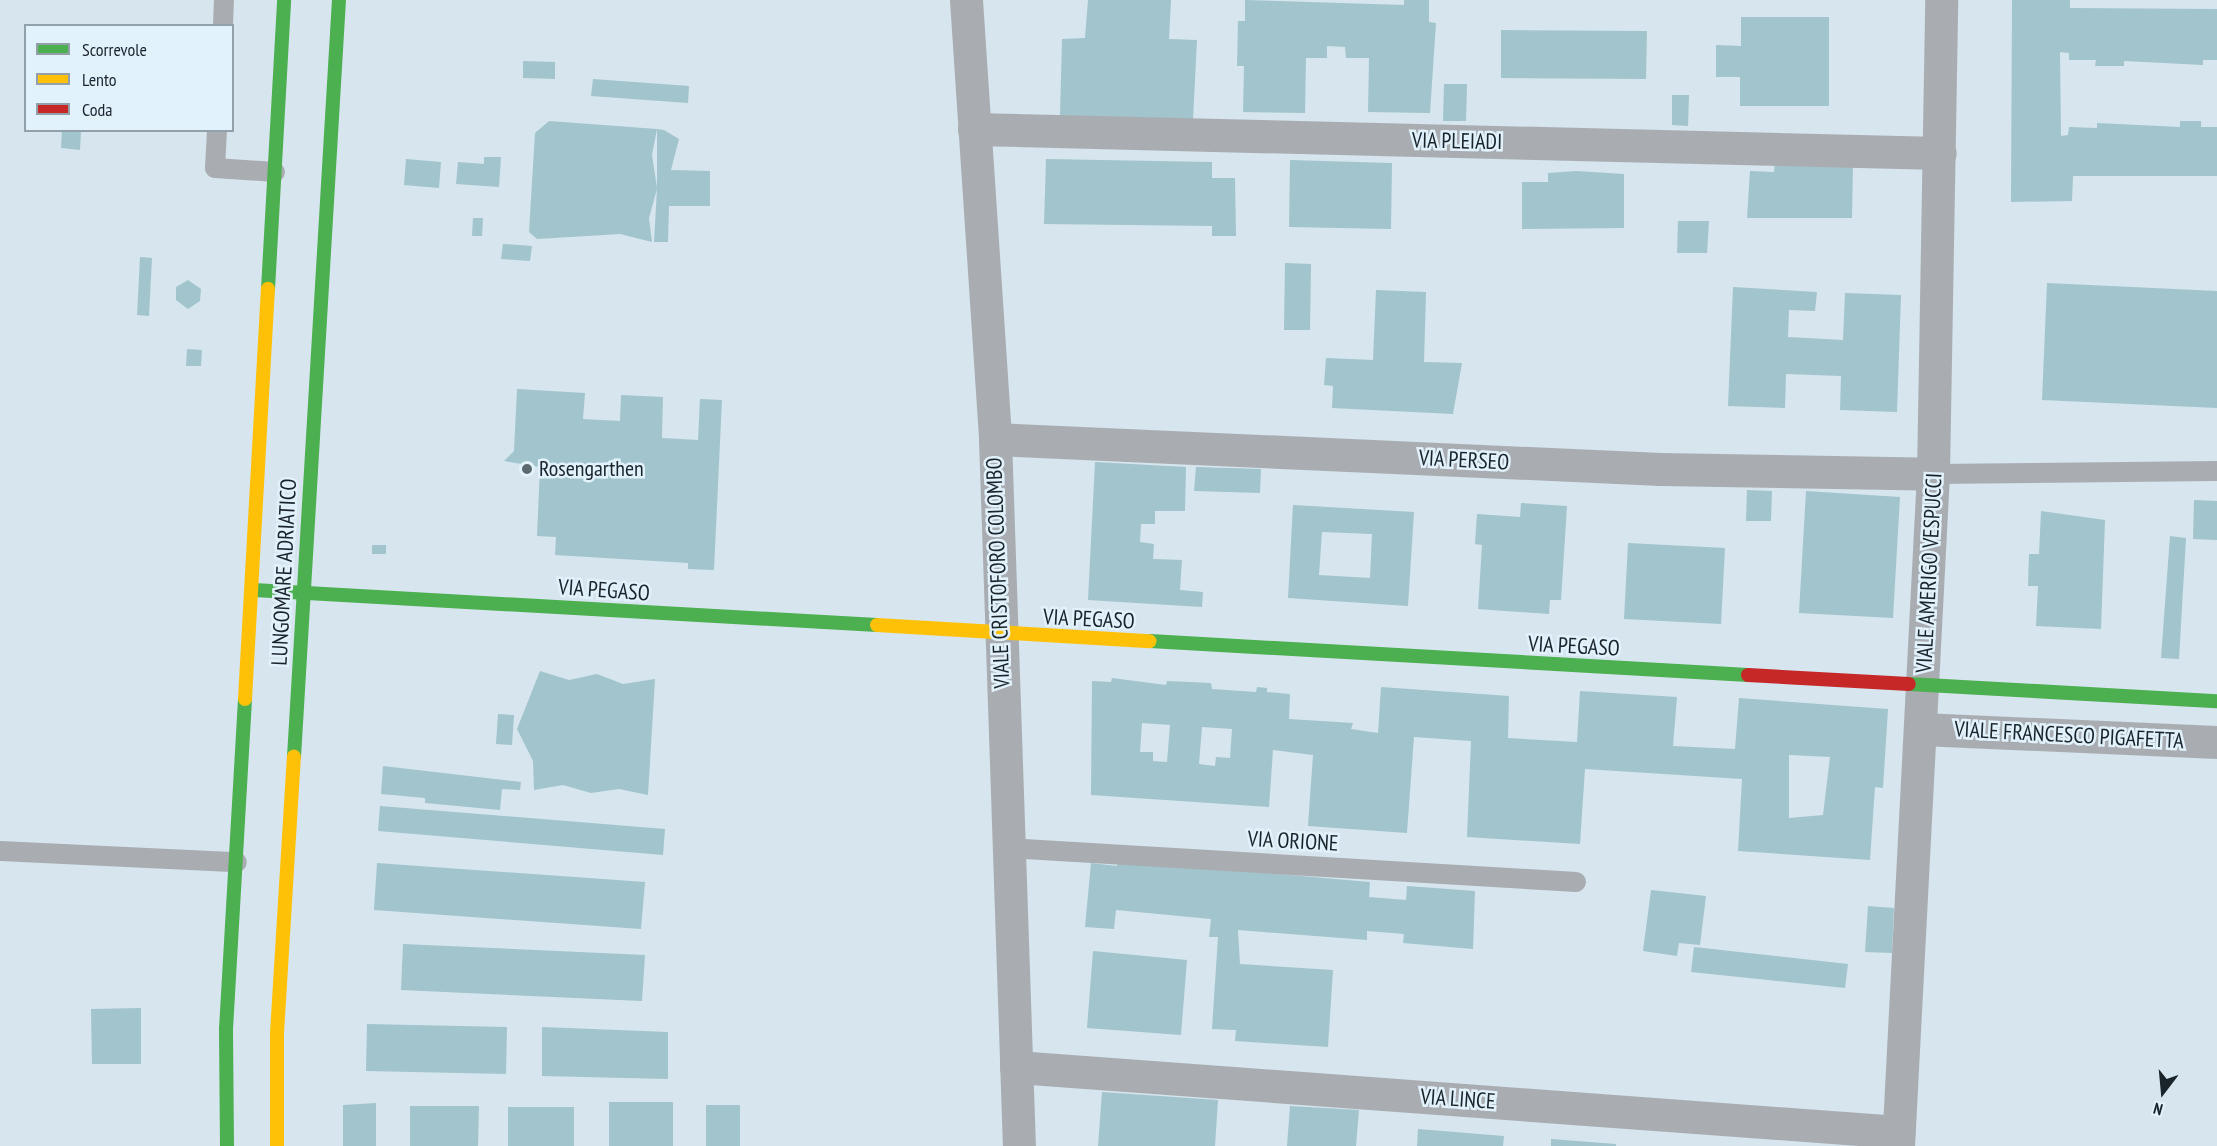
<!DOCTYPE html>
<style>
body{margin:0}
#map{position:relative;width:2217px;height:1146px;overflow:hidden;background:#d6e5ee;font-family:"PT Sans Narrow",sans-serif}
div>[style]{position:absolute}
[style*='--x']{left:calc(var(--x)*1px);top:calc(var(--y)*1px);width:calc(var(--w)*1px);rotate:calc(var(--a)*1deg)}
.building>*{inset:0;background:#a2c4cc}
.lane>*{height:20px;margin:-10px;padding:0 10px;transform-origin:10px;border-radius:10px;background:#a9adb2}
.street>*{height:33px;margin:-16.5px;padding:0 16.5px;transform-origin:16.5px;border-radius:16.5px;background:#a9adb2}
.fast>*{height:14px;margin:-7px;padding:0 7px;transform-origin:7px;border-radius:7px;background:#4caf50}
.slow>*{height:14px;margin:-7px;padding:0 7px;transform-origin:7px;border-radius:7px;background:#ffc107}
.jam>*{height:14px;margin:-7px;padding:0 7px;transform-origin:7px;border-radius:7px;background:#c62828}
.dots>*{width:16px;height:16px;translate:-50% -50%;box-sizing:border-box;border:3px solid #e2f2fd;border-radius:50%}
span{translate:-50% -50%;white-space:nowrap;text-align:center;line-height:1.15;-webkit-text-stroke:5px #e2f2fd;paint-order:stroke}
.street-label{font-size:22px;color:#1a242b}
.poi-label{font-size:22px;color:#1a242b}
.left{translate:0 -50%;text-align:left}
.legend{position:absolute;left:24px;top:24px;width:210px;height:108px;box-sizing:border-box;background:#e2f2fd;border:2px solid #92a0a9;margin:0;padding:8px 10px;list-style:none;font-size:18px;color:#1a242b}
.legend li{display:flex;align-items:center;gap:12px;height:30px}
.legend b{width:30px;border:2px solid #92a0a9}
.north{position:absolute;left:2133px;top:1062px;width:60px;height:60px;-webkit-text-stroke:4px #e2f2fd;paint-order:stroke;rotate:196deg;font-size:16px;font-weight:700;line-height:24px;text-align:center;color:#1a242b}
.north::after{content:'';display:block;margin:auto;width:21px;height:27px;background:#1a242b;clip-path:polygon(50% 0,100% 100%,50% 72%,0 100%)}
</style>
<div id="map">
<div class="building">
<div style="clip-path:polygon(1088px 0,1171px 0,1169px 39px,1197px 40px,1193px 119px,1060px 116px,1062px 39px,1085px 38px)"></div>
<div style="clip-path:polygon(1245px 0,1404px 5px,1404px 0,1429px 0,1429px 22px,1436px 23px,1430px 113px,1368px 112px,1369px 58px,1346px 58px,1345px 47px,1327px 46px,1327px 58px,1306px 58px,1305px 113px,1243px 112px,1244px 66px,1237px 66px,1238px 21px,1245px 21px)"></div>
<div style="clip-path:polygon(2012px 0,2070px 0,2070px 8px,2217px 9px,2217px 60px,2203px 60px,2203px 65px,2124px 61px,2124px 66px,2095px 66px,2096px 60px,2069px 60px,2069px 53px,2060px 52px,2061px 136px,2068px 135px,2069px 127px,2097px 128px,2097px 123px,2180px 127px,2180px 121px,2201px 121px,2201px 127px,2217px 127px,2217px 176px,2073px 176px,2072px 201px,2011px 202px)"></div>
<div style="clip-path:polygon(1741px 17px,1829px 17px,1829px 106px,1740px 106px,1740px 77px,1716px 77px,1716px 45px,1741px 46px)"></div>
<div style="clip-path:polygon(1501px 30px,1647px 31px,1646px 79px,1501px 78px)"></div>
<div style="clip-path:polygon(523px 61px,555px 62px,555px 79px,523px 78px)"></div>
<div style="clip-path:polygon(593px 79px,689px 86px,688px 103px,591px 96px)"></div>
<div style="clip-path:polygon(1444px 84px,1467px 84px,1466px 121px,1443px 121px)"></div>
<div style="clip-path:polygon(1672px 95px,1689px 95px,1688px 126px,1672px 125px)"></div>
<div style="clip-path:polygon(549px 121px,657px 129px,652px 155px,657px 188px,657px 129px,664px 130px,679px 139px,671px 170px,710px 171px,710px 206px,669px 206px,668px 242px,654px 242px,657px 189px,649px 218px,652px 242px,620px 234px,537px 239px,529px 232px,535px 133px)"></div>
<div style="clip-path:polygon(62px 130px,81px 130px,80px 150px,61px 148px)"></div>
<div style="clip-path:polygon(484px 157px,501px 157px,499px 187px,456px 184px,458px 162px,484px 164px)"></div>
<div style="clip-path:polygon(406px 159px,441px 162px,439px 188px,404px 185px)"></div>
<div style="clip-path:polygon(1046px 159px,1212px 162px,1212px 178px,1235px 178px,1236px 236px,1212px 236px,1212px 226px,1044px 224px)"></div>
<div style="clip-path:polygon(1290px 160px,1392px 163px,1391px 229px,1289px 227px)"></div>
<div style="clip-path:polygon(1775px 161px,1853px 163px,1852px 218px,1747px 218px,1750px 171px,1774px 172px)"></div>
<div style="clip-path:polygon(1576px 171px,1624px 174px,1624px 228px,1522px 229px,1522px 182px,1548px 182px,1548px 173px)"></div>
<div style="clip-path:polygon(473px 218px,483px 218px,482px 236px,472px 236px)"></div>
<div style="clip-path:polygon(1678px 221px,1709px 221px,1707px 253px,1677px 253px)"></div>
<div style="clip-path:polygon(503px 244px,532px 246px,530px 261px,501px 259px)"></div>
<div style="clip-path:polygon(140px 257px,152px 258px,149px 316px,137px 315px)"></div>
<div style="clip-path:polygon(1285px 263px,1311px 264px,1310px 330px,1284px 330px)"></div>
<div style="clip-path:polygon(188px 280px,201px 289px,200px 301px,188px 309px,176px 300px,176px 287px)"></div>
<div style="clip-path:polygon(2047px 283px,2217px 291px,2217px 408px,2042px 400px)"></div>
<div style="clip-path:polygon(1733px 287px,1817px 292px,1815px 311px,1789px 310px,1788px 337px,1843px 340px,1845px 293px,1901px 295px,1897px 412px,1840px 410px,1841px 376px,1786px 374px,1785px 408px,1728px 406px)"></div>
<div style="clip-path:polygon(1376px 290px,1426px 292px,1424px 362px,1462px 363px,1453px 414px,1332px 408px,1333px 386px,1324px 385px,1326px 358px,1373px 360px)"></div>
<div style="clip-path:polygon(187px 349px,202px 350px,201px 366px,186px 366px)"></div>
<div style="clip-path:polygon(517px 389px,585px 393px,583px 419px,620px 421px,621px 395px,663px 397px,662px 438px,698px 440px,700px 399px,722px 400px,714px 570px,688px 569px,688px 563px,555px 555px,556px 537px,537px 536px,540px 467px,504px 461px,514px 451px)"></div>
<div style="clip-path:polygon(1095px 462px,1186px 467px,1185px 511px,1155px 511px,1155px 524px,1141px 524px,1140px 542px,1154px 544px,1153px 559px,1182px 560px,1180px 590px,1203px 592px,1202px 607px,1088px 600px)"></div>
<div style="clip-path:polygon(1196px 467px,1261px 469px,1260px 493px,1194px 491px)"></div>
<div style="clip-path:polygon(1747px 490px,1772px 491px,1771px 521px,1746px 521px)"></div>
<div style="clip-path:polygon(1806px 491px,1900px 497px,1893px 618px,1799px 613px)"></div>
<div style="clip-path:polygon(2194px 500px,2217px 501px,2217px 540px,2193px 539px)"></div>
<div style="clip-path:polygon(1521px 503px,1567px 506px,1561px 600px,1550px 600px,1549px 614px,1478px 609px,1482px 545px,1475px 544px,1477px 514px,1520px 517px)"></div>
<div style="clip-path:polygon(evenodd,1293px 505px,1414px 512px,1408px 606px,1288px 598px,1293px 505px,1322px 532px,1372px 534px,1370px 578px,1319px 575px,1322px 532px)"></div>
<div style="clip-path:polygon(2041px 511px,2105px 520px,2101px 629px,2036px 626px,2038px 586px,2028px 586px,2029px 554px,2039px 554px)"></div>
<div style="clip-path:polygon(2170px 536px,2186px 538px,2179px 659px,2161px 658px)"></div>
<div style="clip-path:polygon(1628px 543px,1725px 548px,1721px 624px,1624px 619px)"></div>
<div style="clip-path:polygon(372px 545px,386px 545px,386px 554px,372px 554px)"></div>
<div style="clip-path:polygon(540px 671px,569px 680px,597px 674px,623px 684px,655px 679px,648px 795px,619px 789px,591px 793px,563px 785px,534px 790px,533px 761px,517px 729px)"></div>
<div style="clip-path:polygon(evenodd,1112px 678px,1166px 685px,1167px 681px,1211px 683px,1212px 689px,1256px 692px,1257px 687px,1267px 688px,1267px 692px,1290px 694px,1289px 719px,1353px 723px,1351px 729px,1378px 733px,1381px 687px,1509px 696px,1508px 738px,1577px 742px,1580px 691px,1677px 697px,1673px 746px,1735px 749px,1739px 698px,1888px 709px,1883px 788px,1875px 787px,1870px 860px,1738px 851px,1742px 779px,1585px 769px,1580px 844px,1467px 837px,1471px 741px,1414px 737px,1407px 833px,1308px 826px,1313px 755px,1273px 750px,1269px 807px,1091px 795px,1092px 681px,1111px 682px,1112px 678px,1142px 723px,1170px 725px,1167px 762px,1153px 761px,1153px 752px,1140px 752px,1142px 723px,1112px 678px,1202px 727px,1232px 729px,1230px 758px,1216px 757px,1215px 766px,1199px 764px,1202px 727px,1112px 678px,1789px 755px,1830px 757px,1823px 815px,1789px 818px,1789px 755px)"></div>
<div style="clip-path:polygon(498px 714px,514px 715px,512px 745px,496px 744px)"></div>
<div style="clip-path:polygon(383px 766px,521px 782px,520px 790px,502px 789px,500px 810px,425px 803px,425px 798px,381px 794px)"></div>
<div style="clip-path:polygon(380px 806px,665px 829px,663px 855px,378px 831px)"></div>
<div style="clip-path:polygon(1118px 860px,1370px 882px,1369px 897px,1406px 900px,1407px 886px,1475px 891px,1473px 949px,1403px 943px,1404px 934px,1367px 931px,1367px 940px,1238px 930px,1240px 964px,1333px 970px,1328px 1047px,1235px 1041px,1236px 1030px,1212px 1029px,1218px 937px,1209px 937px,1211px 919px,1116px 910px,1114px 929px,1085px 927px,1091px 863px,1117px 866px)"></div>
<div style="clip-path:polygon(377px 863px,645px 882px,641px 929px,374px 910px)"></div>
<div style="clip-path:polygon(1651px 890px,1706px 896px,1700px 945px,1679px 943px,1677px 956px,1643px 951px)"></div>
<div style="clip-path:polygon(1868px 906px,1894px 908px,1892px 953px,1865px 952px)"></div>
<div style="clip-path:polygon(403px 944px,645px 955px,642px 1001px,401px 990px)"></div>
<div style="clip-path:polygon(1694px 947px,1848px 964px,1845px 988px,1691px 972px)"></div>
<div style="clip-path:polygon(1093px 951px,1187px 960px,1181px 1035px,1087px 1028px)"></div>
<div style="clip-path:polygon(141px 1008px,141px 1064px,92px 1064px,91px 1009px)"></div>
<div style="clip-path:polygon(367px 1024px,507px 1027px,506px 1074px,366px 1071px)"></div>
<div style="clip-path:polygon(542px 1027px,668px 1032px,668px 1079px,542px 1076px)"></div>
<div style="clip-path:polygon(1102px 1092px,1218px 1100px,1215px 1146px,1098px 1146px)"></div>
<div style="clip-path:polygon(609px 1102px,673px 1102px,673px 1146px,609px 1146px)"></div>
<div style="clip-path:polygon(376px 1103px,376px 1146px,343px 1146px,343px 1105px)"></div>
<div style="clip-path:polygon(706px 1105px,740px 1105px,740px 1146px,706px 1146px)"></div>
<div style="clip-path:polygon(410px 1106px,479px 1106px,478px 1146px,410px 1146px)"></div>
<div style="clip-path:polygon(1290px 1106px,1359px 1110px,1356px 1146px,1287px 1146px)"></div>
<div style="clip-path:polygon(508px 1107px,574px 1107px,574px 1146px,508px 1146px)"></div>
<div style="clip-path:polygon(1418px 1129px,1504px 1136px,1503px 1146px,1417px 1146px)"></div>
<div style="clip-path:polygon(1551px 1139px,1616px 1144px,1616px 1146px,1551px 1146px)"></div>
</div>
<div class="lane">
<div style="--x:223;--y:26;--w:26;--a:-88"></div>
<div style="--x:217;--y:130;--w:38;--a:93"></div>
<div style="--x:215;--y:168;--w:60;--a:3.8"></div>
<div style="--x:1933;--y:474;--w:284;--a:-0.6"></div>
<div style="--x:1006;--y:848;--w:571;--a:3.41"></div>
<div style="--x:0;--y:851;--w:237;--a:2.7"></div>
</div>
<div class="street">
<div style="--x:966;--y:0;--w:440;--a:86.2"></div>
<div style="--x:995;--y:439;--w:707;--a:88.06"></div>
<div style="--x:974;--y:129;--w:966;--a:1.42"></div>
<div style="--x:995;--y:439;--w:666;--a:2.58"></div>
<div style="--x:1660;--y:469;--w:273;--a:1"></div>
<div style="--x:1921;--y:729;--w:296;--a:2.5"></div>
<div style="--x:1016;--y:1067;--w:885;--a:4.21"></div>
<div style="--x:1898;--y:1146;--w:673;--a:-87.02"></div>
<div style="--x:1933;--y:474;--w:474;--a:-89"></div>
</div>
<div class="fast">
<div style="--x:268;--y:289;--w:289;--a:-86.8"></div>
<div style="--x:252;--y:590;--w:626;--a:3.21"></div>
<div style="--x:1150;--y:641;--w:599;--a:3.25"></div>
<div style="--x:1909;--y:684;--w:308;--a:3.2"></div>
<div style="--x:294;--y:757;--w:758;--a:-86.6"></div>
<div style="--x:227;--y:1146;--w:117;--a:-90.5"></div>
<div style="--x:226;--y:1029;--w:331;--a:-86.7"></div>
</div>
<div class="slow">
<div style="--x:877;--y:625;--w:273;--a:3.4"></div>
<div style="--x:245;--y:699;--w:411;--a:-86.8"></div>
<div style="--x:277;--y:1146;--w:113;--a:-90"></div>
<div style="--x:277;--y:1033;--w:277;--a:-86.5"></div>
</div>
<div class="jam">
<div style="--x:1748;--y:675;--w:161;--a:3.2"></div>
</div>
<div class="dots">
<div style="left:527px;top:469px;background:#5c686f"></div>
</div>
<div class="street-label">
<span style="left:1457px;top:141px;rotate:1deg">VIA PLEIADI</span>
<span style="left:1464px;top:460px;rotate:3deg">VIA PERSEO</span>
<span style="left:284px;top:572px;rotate:-87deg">LUNGOMARE ADRIATICO</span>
<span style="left:998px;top:573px;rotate:-92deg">VIALE CRISTOFORO COLOMBO</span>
<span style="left:1929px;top:573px;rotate:-87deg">VIALE AMERIGO VESPUCCI</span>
<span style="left:604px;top:590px;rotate:4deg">VIA PEGASO</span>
<span style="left:1089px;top:619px;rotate:3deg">VIA PEGASO</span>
<span style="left:1574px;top:646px;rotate:3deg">VIA PEGASO</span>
<span style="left:2069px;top:735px;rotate:3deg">VIALE FRANCESCO PIGAFETTA</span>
<span style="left:1293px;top:841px;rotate:3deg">VIA ORIONE</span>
<span style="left:1458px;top:1099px;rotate:4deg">VIA LINCE</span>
</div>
<div class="poi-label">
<span class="left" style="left:539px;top:469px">Rosengarthen</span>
</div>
<ul class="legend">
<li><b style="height:8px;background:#4caf50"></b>Scorrevole</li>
<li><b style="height:8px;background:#ffc107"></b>Lento</li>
<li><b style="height:8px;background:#c62828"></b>Coda</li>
</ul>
<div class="north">N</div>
</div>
